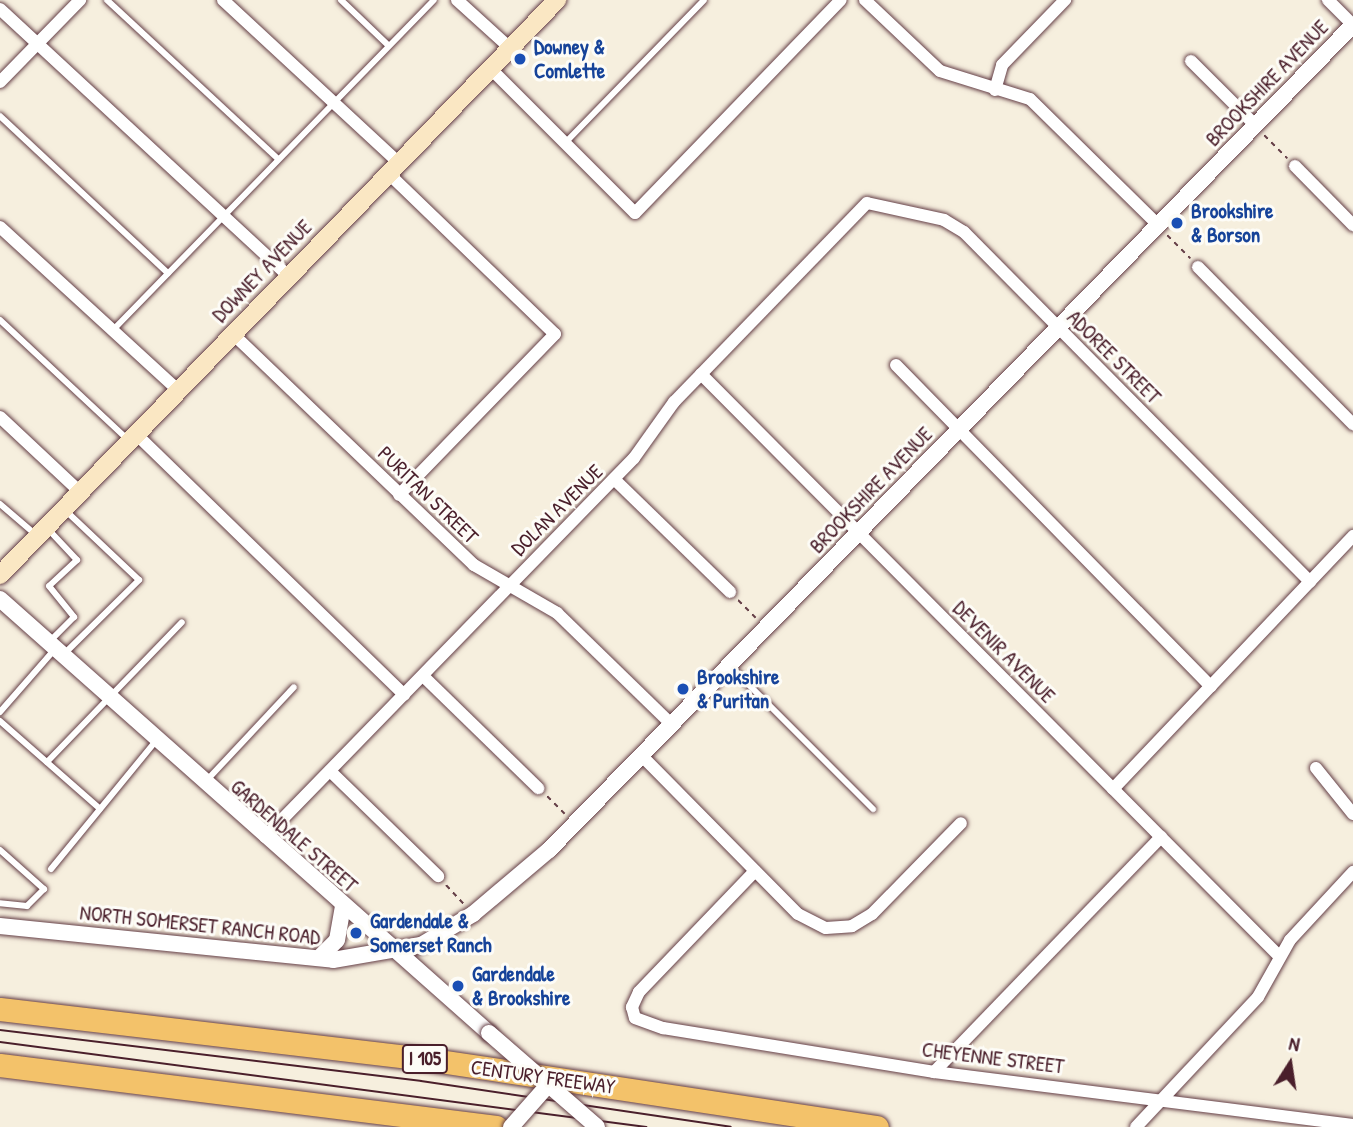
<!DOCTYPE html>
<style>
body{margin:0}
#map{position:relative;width:1353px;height:1127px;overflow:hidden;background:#f6efde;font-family:"Patrick Hand",sans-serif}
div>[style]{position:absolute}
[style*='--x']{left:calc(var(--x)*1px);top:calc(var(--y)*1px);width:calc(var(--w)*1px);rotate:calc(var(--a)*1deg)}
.path>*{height:2px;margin-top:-1px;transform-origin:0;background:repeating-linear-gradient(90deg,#643e46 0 5px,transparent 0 10px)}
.roads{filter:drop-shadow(0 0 2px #643e46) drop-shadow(0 0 2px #643e46)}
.service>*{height:6px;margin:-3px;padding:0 3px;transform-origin:3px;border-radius:3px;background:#fff}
.minor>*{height:12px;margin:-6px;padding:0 6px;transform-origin:6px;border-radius:6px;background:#fff}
.tertiary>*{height:16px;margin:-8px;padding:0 8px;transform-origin:8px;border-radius:8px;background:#fff}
.secondary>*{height:18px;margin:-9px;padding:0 9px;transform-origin:9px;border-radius:9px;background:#fae7c3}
.motorway>*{height:23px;margin:-11.5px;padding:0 11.5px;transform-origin:11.5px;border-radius:11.5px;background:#f3c26a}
.tram>*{height:2px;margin:-1px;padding:0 1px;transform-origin:1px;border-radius:1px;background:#4a1f2b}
.bridges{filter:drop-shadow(0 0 2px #643e46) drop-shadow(0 0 2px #643e46)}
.tertiary-bridge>*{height:16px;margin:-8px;padding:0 8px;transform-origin:8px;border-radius:8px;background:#fff}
.dots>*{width:19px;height:19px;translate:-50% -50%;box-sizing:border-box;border:4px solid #fdfcf7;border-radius:50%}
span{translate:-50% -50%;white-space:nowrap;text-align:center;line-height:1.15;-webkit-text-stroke:6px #fdfcf7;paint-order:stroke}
.shield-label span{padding:2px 5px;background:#fdfcf7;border:2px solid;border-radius:5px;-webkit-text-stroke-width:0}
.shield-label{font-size:19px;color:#4a1f2b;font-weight:700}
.transit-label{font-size:21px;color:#164399;font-weight:700}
.left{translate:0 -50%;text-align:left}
.street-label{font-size:21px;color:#4a1f2b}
.north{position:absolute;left:1255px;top:1029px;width:70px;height:70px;-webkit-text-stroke:5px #fdfcf7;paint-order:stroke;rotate:12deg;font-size:19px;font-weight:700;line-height:28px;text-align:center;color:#4a1f2b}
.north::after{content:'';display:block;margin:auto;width:24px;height:32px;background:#4a1f2b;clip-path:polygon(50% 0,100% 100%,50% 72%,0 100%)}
</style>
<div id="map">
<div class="path">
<div style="--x:1264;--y:135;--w:33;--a:45"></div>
<div style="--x:1167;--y:235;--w:33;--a:45"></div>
<div style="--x:738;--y:600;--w:25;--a:45"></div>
<div style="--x:547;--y:796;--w:25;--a:45"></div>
<div style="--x:446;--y:885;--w:26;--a:47"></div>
</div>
<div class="roads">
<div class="service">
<div style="--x:107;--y:0;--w:233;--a:42.9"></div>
<div style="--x:341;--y:0;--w:65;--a:43.8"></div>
<div style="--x:0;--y:116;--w:230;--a:43.1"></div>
<div style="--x:565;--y:143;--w:199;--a:-45.8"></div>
<div style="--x:0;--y:320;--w:174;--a:43.1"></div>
<div style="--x:113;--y:330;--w:460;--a:-45.8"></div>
<div style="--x:0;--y:504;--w:48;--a:40.7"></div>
<div style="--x:47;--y:528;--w:44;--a:46.8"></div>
<div style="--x:77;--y:560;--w:38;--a:137"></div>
<div style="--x:49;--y:586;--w:40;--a:51"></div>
<div style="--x:74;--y:617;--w:34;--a:135"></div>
<div style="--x:63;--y:655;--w:107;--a:-44.6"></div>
<div style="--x:139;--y:580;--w:103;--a:-136.6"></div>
<div style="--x:731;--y:667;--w:201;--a:45"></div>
<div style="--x:0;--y:712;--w:82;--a:-48.9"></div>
<div style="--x:0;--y:721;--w:133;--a:41.3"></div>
<div style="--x:47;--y:762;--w:194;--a:-46"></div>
<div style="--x:207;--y:780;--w:127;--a:-46.9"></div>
<div style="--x:0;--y:850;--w:59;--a:41.6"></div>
<div style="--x:44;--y:889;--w:24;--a:135"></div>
<div style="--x:27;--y:906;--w:27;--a:-174"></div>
<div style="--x:51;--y:869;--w:164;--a:-50.7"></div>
</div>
<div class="minor">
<div style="--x:223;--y:0;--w:240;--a:42.8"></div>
<div style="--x:457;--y:0;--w:72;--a:42.2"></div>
<div style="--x:865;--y:0;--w:103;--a:43.4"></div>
<div style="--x:940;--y:71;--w:94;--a:17.3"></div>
<div style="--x:1030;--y:99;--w:180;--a:44.5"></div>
<div style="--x:1328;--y:0;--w:35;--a:45"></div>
<div style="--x:0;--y:9;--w:394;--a:42.8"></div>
<div style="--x:1191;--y:61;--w:91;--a:45"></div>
<div style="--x:490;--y:68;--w:205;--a:45"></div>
<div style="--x:635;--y:213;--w:296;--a:-46"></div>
<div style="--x:0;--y:82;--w:115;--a:-45.7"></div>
<div style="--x:995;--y:90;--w:26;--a:-74"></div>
<div style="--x:1002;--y:65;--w:91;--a:-45.9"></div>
<div style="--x:1295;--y:166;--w:83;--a:45.5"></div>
<div style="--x:388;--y:173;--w:232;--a:44"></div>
<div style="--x:555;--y:334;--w:224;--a:134.1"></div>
<div style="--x:0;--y:227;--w:241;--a:42.5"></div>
<div style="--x:1198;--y:267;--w:221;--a:45.4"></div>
<div style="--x:233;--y:334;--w:334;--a:43.8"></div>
<div style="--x:474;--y:565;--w:96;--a:30"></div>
<div style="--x:557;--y:613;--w:159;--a:44.2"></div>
<div style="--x:896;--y:365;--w:450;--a:45.6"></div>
<div style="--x:701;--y:374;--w:820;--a:45.2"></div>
<div style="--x:0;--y:417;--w:108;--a:43.1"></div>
<div style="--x:136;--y:434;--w:374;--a:44.2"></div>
<div style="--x:614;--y:479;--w:162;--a:44.2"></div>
<div style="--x:423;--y:676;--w:161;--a:44.2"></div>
<div style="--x:641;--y:755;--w:223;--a:45.4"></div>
<div style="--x:798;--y:914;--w:31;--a:27"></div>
<div style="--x:826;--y:928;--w:26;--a:-4"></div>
<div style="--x:852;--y:926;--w:23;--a:-31"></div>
<div style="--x:872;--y:914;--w:127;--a:-45.6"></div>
<div style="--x:1316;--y:768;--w:59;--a:51.2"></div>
<div style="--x:330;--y:771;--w:151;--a:44.2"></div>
<div style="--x:1113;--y:789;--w:349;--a:-46.5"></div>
<div style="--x:265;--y:837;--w:529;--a:-45.77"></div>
<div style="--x:634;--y:458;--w:69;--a:-54.5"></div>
<div style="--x:674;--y:402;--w:277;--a:-45.9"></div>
<div style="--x:867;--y:203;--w:79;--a:12.4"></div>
<div style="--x:944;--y:220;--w:23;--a:31"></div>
<div style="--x:964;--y:232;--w:492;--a:45.3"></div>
<div style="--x:755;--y:871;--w:168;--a:133.8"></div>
<div style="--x:639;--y:992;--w:17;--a:115"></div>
<div style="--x:632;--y:1007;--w:11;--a:75"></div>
<div style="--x:635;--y:1018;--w:30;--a:20"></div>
<div style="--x:663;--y:1028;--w:275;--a:9.2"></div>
<div style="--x:934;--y:1072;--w:422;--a:7.2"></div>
<div style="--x:934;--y:1072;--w:327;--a:-46"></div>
<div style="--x:1136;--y:1127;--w:178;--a:-46.8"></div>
<div style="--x:1258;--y:997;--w:65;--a:-60.7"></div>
<div style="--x:1290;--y:940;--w:93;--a:-47.2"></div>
</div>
<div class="tertiary">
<div style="--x:0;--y:599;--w:654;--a:41.59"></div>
<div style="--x:0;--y:926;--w:335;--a:5.8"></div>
<div style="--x:333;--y:960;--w:89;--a:-9.7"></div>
<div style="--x:421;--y:945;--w:61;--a:-30.8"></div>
<div style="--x:473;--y:914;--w:99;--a:-40.1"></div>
<div style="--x:549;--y:850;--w:1152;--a:-45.74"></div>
<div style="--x:319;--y:958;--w:25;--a:-45"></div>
<div style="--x:337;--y:940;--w:35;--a:-80"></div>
</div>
<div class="secondary">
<div style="--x:0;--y:575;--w:801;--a:-45.91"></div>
</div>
<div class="motorway">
<div style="--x:0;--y:1009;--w:429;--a:6.7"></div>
<div style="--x:426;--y:1059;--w:456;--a:8.6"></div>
<div style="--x:0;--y:1065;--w:500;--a:7.1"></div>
</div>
</div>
<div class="tram">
<div style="--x:0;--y:1030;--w:424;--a:6.9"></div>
<div style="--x:421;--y:1081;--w:313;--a:8.4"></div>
<div style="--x:0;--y:1042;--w:652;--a:7.5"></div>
</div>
<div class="bridges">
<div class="tertiary-bridge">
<div style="--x:489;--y:1033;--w:143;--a:41"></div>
<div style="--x:511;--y:1127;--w:56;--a:-48.6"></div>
</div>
</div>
<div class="dots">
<div style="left:520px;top:59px;background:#1a4fb4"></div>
<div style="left:1177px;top:223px;background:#1a4fb4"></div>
<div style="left:683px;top:689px;background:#1a4fb4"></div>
<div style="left:356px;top:933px;background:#1a4fb4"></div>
<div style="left:458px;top:986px;background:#1a4fb4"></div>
</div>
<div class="shield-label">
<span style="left:425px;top:1059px">I 105</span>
</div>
<div class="transit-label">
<span class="left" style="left:534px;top:59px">Downey &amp;<br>Comlette</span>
<span class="left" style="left:1191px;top:223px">Brookshire<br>&amp; Borson</span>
<span class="left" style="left:697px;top:689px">Brookshire<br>&amp; Puritan</span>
<span class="left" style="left:370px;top:933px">Gardendale &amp;<br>Somerset Ranch</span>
<span class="left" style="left:472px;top:986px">Gardendale<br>&amp; Brookshire</span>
</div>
<div class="street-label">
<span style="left:1267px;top:83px;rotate:-46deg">BROOKSHIRE AVENUE</span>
<span style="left:262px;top:271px;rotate:-46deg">DOWNEY AVENUE</span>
<span style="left:1114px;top:357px;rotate:45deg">ADOREE STREET</span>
<span style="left:871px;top:490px;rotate:-46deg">BROOKSHIRE AVENUE</span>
<span style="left:428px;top:495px;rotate:44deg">PURITAN STREET</span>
<span style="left:557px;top:510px;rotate:-45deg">DOLAN AVENUE</span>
<span style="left:1004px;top:652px;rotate:45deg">DEVENIR AVENUE</span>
<span style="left:294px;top:836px;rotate:41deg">GARDENDALE STREET</span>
<span style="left:200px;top:925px;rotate:6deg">NORTH SOMERSET RANCH ROAD</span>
<span style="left:993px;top:1058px;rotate:7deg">CHEYENNE STREET</span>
<span style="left:543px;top:1077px;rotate:8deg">CENTURY FREEWAY</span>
</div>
<div class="north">N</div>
</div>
